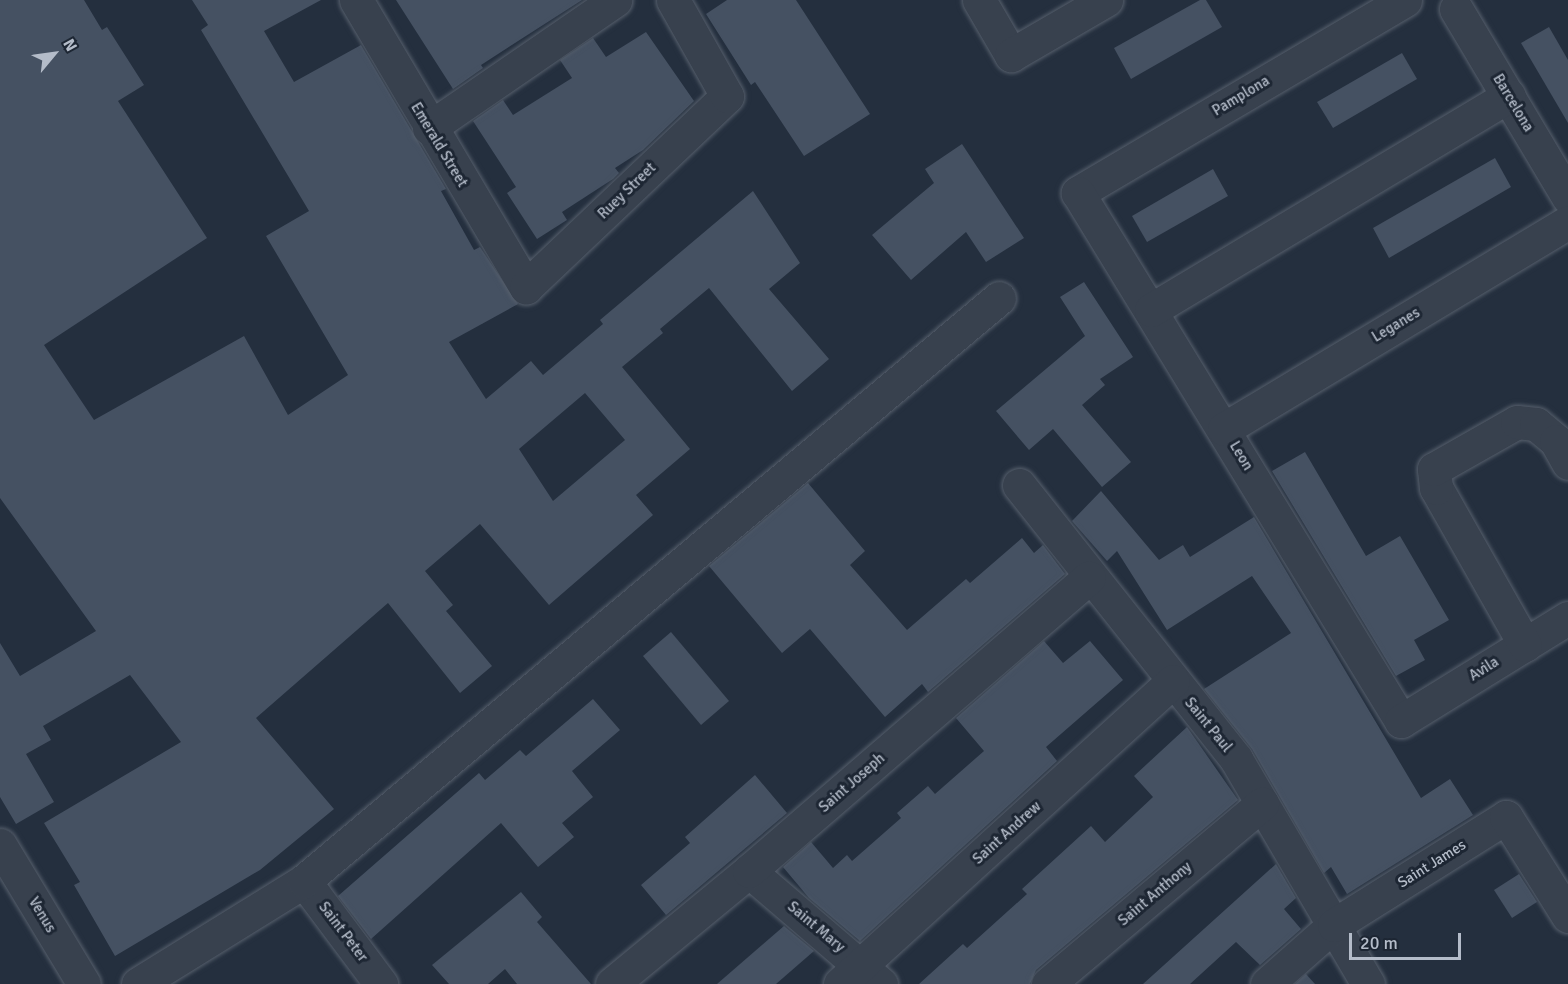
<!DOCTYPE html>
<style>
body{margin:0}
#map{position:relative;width:1568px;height:984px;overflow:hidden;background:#242f3e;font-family:Signika,sans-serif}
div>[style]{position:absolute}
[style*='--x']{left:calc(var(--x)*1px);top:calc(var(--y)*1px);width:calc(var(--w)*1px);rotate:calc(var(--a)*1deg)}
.building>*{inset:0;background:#455162}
.roads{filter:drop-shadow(0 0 2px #565f6c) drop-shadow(0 0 2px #565f6c)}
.minor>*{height:33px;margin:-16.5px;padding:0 16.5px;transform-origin:16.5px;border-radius:16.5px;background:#38414e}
span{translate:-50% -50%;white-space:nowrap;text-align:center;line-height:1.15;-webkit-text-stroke:6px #1d2633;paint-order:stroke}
.street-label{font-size:15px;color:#b4bcc9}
.north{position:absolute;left:24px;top:24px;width:60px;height:60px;-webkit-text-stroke:4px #1d2633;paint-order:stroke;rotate:61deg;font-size:16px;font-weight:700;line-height:24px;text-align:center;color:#b4bcc9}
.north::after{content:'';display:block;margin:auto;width:21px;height:27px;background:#b4bcc9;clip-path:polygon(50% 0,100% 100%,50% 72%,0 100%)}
.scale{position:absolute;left:1349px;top:933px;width:112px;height:27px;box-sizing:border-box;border:3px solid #b4bcc9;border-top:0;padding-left:8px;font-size:18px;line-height:21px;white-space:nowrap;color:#b4bcc9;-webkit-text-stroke:4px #1d2633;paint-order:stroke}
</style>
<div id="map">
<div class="building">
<div style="clip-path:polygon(evenodd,0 0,84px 0,102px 30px,107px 27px,144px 85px,118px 101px,207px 238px,44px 345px,94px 420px,244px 336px,288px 415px,348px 375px,266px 236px,309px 211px,201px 30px,208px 25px,192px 0,321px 0,264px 31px,294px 82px,361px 45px,446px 189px,441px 191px,474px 250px,480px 247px,518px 304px,449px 342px,486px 399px,531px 361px,543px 375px,603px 324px,600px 320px,753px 191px,800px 263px,769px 289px,829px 359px,792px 391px,709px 288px,660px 329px,663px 333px,622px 367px,690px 449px,636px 495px,653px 515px,549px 605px,480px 524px,425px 571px,453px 605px,446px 611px,492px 666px,460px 693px,388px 603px,256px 718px,334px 809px,260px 870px,115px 956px,74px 885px,80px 882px,44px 823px,181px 742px,130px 675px,43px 726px,51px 740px,26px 754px,54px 802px,16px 824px,0 797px,0 643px,20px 676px,96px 631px,0 498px,0 0,585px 393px,625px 440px,553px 501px,519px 449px,585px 393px)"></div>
<div style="clip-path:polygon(396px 0,582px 0,481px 65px,483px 68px,453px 89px)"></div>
<div style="clip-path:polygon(727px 0,796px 0,870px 114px,804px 156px,755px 82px,751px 85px,706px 14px)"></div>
<div style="clip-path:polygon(1200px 0,1206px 0,1222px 27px,1131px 79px,1114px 48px)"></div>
<div style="clip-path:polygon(1549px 27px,1568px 60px,1568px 123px,1521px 43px)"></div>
<div style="clip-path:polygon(646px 32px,694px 101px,643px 150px,615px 168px,619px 173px,613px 179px,562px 212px,567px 220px,537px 239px,507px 193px,516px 187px,473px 121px,503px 100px,513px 115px,572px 78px,560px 60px,593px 38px,606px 57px)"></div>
<div style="clip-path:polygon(1402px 53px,1417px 79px,1333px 128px,1317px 102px)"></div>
<div style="clip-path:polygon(962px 144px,1024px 238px,986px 262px,966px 232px,911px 280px,872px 235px,934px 183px,925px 169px)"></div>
<div style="clip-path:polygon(1495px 158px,1511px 187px,1389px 258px,1373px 228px)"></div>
<div style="clip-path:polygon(1213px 169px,1228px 196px,1147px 242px,1132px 216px)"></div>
<div style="clip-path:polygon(1084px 282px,1133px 357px,1100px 379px,1105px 385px,1082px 405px,1131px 462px,1102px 487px,1053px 429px,1029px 450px,996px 411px,1085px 336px,1060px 297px)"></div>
<div style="clip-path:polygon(1305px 452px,1366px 556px,1400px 536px,1449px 620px,1414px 640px,1425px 660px,1396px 676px,1272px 471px)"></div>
<div style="clip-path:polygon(808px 483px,865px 551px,850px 565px,907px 630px,966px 579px,970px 583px,1022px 538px,1034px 553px,1043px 545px,1065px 574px,928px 692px,922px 684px,885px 717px,810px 629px,782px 653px,709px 566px)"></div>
<div style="clip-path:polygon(1101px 491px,1159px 560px,1183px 545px,1190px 557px,1254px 517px,1421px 798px,1450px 779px,1473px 815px,1347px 894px,1331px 867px,1324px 873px,1252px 749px,1204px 689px,1291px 633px,1252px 576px,1167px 630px,1117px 551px,1107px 561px,1072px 521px)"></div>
<div style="clip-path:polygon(671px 632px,729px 701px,701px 725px,643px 656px)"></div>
<div style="clip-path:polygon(1044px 641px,1063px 663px,1090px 641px,1123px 680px,1046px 747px,1057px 761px,860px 941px,809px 898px,783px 867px,811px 842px,833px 868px,847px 855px,852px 861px,901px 818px,897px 813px,928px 786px,935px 794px,984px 751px,956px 718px)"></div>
<div style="clip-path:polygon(593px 699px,620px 730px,572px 771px,593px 797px,562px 823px,574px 837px,538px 867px,501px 823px,371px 939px,338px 896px,479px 773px,485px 780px,520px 750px,526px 756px)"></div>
<div style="clip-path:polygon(1187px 727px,1238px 800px,1036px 970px,1030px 984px,919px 984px,963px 944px,967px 948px,1027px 894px,1022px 889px,1091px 826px,1105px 842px,1153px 797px,1134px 776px)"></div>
<div style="clip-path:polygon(755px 775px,787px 813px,666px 915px,641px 885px,690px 843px,685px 837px)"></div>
<div style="clip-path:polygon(1276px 864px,1296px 898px,1284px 909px,1301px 929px,1260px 965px,1236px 942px,1190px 984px,1143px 984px)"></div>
<div style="clip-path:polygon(1519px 874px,1537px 902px,1512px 918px,1494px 890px)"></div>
<div style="clip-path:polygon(521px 892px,542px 917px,537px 922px,591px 984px,517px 984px,505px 969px,488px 984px,449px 984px,432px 965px)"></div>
<div style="clip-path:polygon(784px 926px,814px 951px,776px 984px,717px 984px)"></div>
<div style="clip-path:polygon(1306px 974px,1315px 984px,1295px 984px)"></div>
</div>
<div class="roads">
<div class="minor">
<div style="--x:356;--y:0;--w:334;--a:59.4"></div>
<div style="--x:526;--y:287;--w:277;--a:-43.5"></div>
<div style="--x:727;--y:96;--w:110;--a:-119.4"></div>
<div style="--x:979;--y:0;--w:64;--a:59.8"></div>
<div style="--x:1011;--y:55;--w:110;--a:-30.1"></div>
<div style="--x:1405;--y:0;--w:380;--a:149.5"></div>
<div style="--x:1078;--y:193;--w:619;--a:58.54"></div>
<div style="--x:1401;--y:721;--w:196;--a:-31.7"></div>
<div style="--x:1456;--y:9;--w:219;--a:59.2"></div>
<div style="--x:429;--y:128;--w:226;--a:-34.5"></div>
<div style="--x:1151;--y:310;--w:417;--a:-30.9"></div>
<div style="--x:1224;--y:429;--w:401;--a:-31"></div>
<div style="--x:1019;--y:485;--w:350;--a:51.6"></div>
<div style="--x:1236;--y:759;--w:261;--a:59.6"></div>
<div style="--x:1525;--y:645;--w:180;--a:-119.5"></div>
<div style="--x:1436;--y:488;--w:19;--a:-96"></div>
<div style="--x:1434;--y:469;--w:95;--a:-29.5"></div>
<div style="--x:1517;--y:422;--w:19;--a:6"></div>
<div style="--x:1536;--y:424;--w:26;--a:40"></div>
<div style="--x:1556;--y:441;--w:25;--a:61"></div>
<div style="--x:0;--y:845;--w:162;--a:58.9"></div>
<div style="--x:749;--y:871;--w:174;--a:40.6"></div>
<div style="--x:304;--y:881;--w:129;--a:53.2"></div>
<div style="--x:138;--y:984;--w:195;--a:-31.8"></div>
<div style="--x:304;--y:881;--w:907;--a:-39.99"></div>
<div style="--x:612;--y:984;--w:178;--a:-39.5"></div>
<div style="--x:749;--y:871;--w:449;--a:-40.8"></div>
<div style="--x:840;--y:984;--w:450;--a:-42.3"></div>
<div style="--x:1048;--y:984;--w:280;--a:-40.1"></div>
<div style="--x:1267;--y:984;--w:89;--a:-41.4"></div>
<div style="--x:1334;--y:925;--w:203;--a:-32.1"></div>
<div style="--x:1506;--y:817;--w:117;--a:57.9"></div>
</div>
</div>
<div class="street-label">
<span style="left:1241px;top:96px;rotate:-31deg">Pamplona</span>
<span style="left:1513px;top:103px;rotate:59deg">Barcelona</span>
<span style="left:439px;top:145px;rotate:59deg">Emerald Street</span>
<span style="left:627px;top:191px;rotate:-44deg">Ruey Street</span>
<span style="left:1396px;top:325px;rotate:-31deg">Leganes</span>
<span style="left:1241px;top:456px;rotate:59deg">Leon</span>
<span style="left:1484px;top:669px;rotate:-32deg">Avila</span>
<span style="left:1208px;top:725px;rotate:51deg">Saint Paul</span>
<span style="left:852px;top:783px;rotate:-41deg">Saint Joseph</span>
<span style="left:1007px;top:833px;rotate:-42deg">Saint Andrew</span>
<span style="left:1432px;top:864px;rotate:-32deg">Saint James</span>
<span style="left:1155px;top:894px;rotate:-40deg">Saint Anthony</span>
<span style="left:42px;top:915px;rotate:59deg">Venus</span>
<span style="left:816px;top:927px;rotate:40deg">Saint Mary</span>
<span style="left:343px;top:932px;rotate:53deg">Saint Peter</span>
</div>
<div class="north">N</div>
<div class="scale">20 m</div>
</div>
